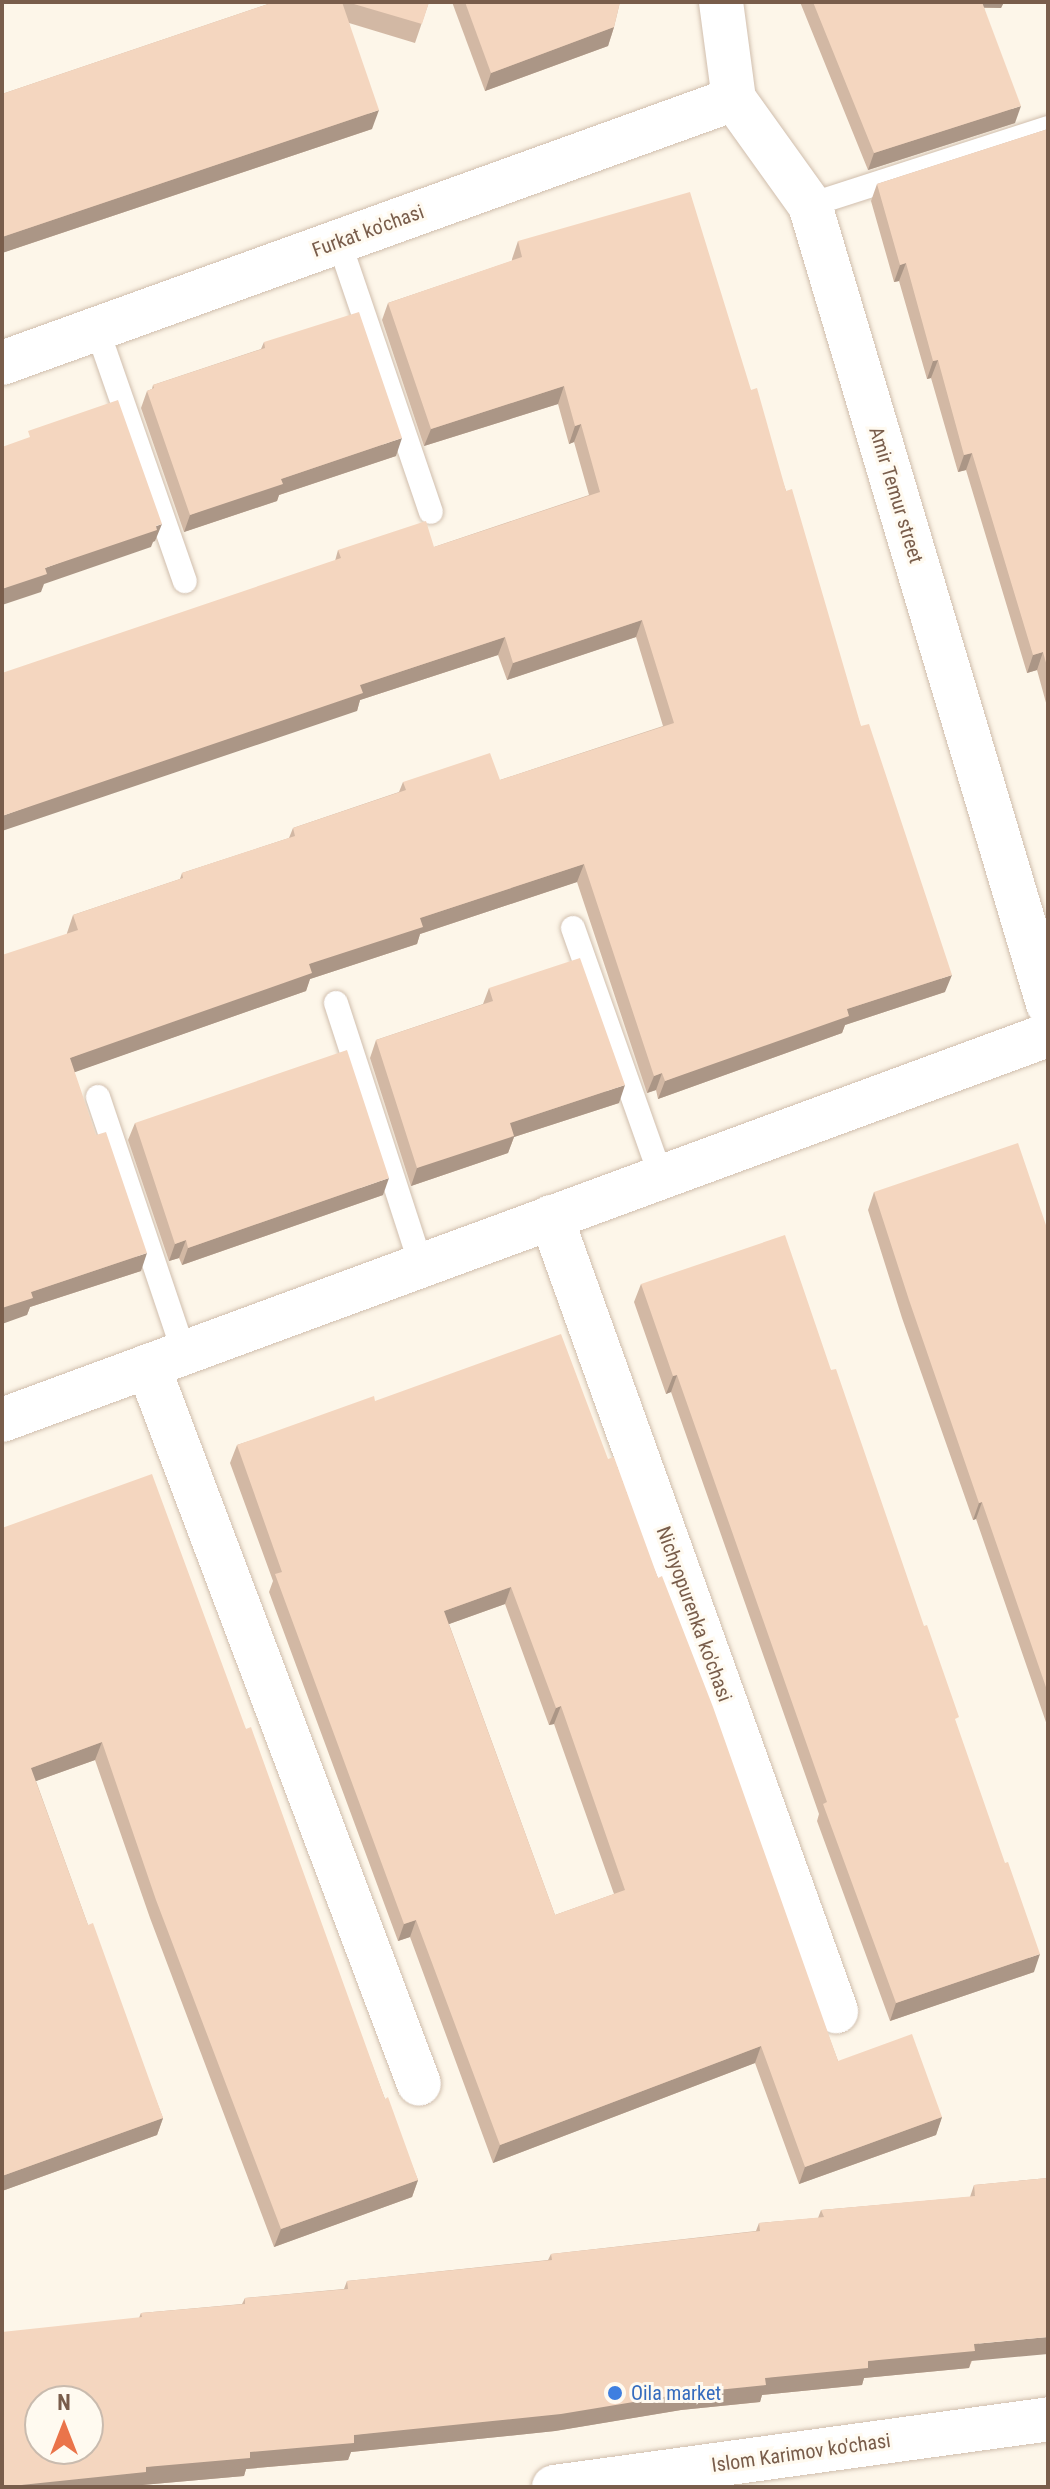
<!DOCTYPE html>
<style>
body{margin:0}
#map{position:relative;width:1050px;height:2489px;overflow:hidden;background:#fdf6e9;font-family:"Roboto Condensed",sans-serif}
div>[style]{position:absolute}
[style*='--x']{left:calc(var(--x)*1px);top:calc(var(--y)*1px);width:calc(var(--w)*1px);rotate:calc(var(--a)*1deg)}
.roads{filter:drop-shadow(0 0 2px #d0bead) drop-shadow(0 0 2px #d0bead)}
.lane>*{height:24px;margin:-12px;padding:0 12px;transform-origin:12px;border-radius:12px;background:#fff}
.street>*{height:44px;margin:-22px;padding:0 22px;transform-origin:22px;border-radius:22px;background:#fff}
.secondary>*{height:44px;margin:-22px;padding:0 22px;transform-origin:22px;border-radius:22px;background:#fff}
.wall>*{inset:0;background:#d2b8a4}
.shaded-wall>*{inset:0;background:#ab9686}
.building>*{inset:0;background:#f4d6bf}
.dots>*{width:22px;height:22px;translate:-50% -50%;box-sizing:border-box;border:4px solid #fffaf0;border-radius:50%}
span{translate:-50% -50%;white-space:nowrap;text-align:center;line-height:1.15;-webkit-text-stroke:6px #fffaf0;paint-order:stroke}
.street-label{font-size:20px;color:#795d4b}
.shop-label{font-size:20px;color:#366cbe}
.left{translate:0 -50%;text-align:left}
.frame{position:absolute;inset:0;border:4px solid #795d4b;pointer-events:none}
.north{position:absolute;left:24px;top:2385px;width:80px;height:80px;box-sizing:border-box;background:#fffaf0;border:2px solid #c9bbae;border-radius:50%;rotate:0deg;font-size:22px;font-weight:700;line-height:32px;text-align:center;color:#795d4b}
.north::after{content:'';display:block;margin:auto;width:28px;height:36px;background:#ea744a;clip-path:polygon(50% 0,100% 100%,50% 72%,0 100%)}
</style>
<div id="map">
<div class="roads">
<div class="lane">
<div style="--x:810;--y:205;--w:250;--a:-17.9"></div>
<div style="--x:339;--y:242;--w:285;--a:71.2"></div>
<div style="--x:97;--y:329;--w:267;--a:70.8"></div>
<div style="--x:573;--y:928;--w:264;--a:70.5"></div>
<div style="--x:336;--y:1003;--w:275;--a:72"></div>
<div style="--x:98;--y:1097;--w:270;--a:71.4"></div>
</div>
<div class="street">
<div style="--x:2;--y:363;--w:778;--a:-19.83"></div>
<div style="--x:551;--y:1217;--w:844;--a:70.25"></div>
<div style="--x:148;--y:1366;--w:767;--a:69.32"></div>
<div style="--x:2;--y:1420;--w:1115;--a:-20.21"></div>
</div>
<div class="secondary">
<div style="--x:721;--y:2;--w:98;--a:82.4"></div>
<div style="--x:734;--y:99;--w:130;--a:54.4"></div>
<div style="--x:810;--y:205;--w:834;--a:73.41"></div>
<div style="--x:554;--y:2487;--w:499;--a:-7.8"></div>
</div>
</div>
<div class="wall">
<div style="clip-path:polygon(274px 2px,429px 2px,415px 43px,349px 23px,372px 129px,2px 253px,2px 94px)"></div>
<div style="clip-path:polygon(452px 2px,620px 2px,614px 27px,608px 46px,485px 91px)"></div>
<div style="clip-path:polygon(800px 2px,1004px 2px,1001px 8px,984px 8px,1015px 123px,868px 170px)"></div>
<div style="clip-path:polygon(1048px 129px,1048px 710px,1037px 670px,1027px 673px,966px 470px,958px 472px,931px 378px,927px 379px,899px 281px,894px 282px,871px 201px,877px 184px)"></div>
<div style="clip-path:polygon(518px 241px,751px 390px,786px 491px,945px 992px,845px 1025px,842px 1033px,658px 1099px,656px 1090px,647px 1093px,577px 882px,420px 934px,417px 944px,310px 979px,306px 991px,74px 1072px,141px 1271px,30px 1307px,27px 1315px,67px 933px,73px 915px,180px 879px,182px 873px,289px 838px,293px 828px,399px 792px,403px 782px,500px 780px,663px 726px,636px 637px,507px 680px,498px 655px,360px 700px,357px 711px,335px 561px,338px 550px,434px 547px,589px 495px,574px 442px,569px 444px,558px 404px,424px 446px,382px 320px,388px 303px,512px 261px,512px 259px)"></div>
<div style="clip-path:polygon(264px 342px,396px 456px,279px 495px,277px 501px,184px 532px,141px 408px,147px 391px,152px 389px,153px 385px,261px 349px)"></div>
<div style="clip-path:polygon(489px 988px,619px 1103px,514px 1137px,508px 1153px,411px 1186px,370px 1058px,376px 1040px,483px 1004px)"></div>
<div style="clip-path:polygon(135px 1123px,383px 1195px,182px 1265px,179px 1258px,169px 1261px,128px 1140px)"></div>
<div style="clip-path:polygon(874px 1192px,1048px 1231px,1048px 1728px,976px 1519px,973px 1520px,902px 1318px,868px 1210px)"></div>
<div style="clip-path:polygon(641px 1284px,831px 1370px,956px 1724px,1034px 1972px,890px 2021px,817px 1821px,819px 1814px,671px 1392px,666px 1394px,634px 1302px)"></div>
<div style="clip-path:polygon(evenodd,375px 1401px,608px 1459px,658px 1578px,838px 2061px,942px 2117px,936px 2135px,799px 2184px,755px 2063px,493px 2163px,410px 1937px,398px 1941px,269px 1592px,273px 1581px,230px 1463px,237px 1445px,375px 1401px,505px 1604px,549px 1725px,554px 1724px,614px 1894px,555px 1915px,449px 1624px,505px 1604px)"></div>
<div style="clip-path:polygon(2px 1528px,246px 1729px,385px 2099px,418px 2180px,412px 2197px,274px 2247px,150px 1918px,95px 1760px,36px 1781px,88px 1925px,163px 2118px,157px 2135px,2px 2191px)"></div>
<div style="clip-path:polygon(1048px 2178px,969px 2368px,864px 2378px,862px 2385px,762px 2395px,760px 2402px,681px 2410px,555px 2431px,351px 2452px,348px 2460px,246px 2469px,244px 2476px,142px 2485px,139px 2318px,141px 2313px,242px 2304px,245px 2298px,344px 2289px,347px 2281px,548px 2260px,551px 2254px,756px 2231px,759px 2223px,818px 2218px,821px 2210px,970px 2197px,974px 2185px)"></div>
</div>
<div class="shaded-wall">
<div style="clip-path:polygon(972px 2px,1004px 2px,1001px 8px,971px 7px)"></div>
<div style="clip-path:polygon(614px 27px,608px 46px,485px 91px,491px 73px)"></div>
<div style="clip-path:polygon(1021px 106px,1015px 123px,868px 170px,874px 153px)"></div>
<div style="clip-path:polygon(379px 110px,372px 129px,2px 253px,2px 237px)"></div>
<div style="clip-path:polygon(906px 263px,899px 281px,894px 282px,900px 265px)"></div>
<div style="clip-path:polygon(938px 360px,931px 378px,927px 379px,933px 361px)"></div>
<div style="clip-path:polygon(564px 386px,558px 404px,424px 446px,431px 429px)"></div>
<div style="clip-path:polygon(581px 424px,574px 442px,569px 444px,575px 426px)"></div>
<div style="clip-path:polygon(402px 438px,396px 456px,279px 495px,277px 501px,184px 532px,190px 515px,281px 479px)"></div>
<div style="clip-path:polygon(972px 453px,966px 470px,958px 472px,964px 455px)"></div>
<div style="clip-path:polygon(162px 524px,155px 541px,153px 542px,151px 547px,44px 584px,41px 592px,2px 605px,2px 589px,45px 568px)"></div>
<div style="clip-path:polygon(642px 620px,636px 637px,507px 680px,513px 663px)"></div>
<div style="clip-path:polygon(505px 637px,498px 655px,360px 700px,357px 711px,2px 831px,2px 816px,360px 685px)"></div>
<div style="clip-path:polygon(1043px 652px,1037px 670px,1027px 673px,1033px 655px)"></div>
<div style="clip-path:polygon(584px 864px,577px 882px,420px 934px,417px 944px,310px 979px,306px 991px,64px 1076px,70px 1058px,309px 964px,420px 918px)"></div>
<div style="clip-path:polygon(952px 975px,945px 992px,845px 1025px,842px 1033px,658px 1099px,665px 1081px,847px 1009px)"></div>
<div style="clip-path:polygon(662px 1073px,656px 1090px,647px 1093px,654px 1076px)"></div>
<div style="clip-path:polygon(625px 1085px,619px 1103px,514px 1137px,508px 1153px,411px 1186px,417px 1168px,510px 1123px)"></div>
<div style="clip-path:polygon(389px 1178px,383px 1195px,182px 1265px,188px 1248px)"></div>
<div style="clip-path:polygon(186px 1240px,179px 1258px,169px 1261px,175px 1244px)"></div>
<div style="clip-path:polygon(147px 1253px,141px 1271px,30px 1307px,27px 1315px,2px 1324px,2px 1308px,31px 1292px)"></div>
<div style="clip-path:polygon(677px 1375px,671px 1392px,666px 1394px,673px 1376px)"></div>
<div style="clip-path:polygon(982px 1502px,976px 1519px,973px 1520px,979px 1503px)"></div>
<div style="clip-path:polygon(511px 1587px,505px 1604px,438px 1628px,444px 1611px)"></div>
<div style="clip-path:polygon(561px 1706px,554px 1724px,549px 1725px,556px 1708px)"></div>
<div style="clip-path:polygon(102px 1742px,95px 1760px,25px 1785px,31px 1768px)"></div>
<div style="clip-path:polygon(416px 1920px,410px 1937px,398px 1941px,404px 1924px)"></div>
<div style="clip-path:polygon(1040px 1954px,1034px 1972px,890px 2021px,896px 2003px)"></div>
<div style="clip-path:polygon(761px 2046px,755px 2063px,493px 2163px,500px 2145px)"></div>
<div style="clip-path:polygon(942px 2117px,936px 2135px,799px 2184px,805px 2167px)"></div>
<div style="clip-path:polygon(163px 2118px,157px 2135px,2px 2191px,2px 2176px)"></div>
<div style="clip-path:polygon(418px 2180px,412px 2197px,274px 2247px,281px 2229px)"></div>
<div style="clip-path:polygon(1048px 2337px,1048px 2354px,971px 2361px,969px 2368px,864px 2378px,862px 2385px,762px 2395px,760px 2402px,681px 2410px,555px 2431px,351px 2452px,348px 2460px,246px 2469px,244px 2476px,142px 2485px,141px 2487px,2px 2487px,146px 2467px,354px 2435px,765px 2378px,974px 2344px)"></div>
</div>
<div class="building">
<div style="clip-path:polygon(274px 2px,342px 2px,379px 110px,2px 237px,2px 94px)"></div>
<div style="clip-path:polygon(347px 2px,429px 2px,422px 24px)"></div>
<div style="clip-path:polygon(465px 2px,620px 2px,614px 27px,491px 73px)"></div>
<div style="clip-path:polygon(813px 2px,982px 2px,1021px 106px,874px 153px)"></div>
<div style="clip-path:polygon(1048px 129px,1048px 670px,1043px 652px,1033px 655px,972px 453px,964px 455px,938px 360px,933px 361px,906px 263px,900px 265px,877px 184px)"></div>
<div style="clip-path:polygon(690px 192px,751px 390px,757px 388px,786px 491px,792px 489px,861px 726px,869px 724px,952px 975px,847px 1009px,849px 1016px,665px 1081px,662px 1073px,654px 1076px,584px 864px,420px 918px,423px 927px,309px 964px,312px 973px,70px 1058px,96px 1135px,106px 1132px,147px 1253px,31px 1292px,33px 1298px,2px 1308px,2px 955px,78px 930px,73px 915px,183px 878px,182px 873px,295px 836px,293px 828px,406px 790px,403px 782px,490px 753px,500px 780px,674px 723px,642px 620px,513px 663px,505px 637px,360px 685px,363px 693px,2px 816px,2px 673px,341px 558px,338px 550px,426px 521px,434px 547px,600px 492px,581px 424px,575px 426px,564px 386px,431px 429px,388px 303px,522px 257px,518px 241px)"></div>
<div style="clip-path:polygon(359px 312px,402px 438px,281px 479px,283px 484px,190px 515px,147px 391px,154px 388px,153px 385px,265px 348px,264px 342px)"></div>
<div style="clip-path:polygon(118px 400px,162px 524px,156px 526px,157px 530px,45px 568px,47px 574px,2px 589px,2px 447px,30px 437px,28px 431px)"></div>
<div style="clip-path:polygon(580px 958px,625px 1085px,510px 1123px,514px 1136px,417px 1168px,376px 1040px,493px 1001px,489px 988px)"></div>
<div style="clip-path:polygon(347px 1050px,389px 1178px,188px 1248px,186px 1240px,175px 1244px,135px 1123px)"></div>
<div style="clip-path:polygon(1018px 1143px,1048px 1231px,1048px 1693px,982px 1502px,979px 1503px,909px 1300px,874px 1192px)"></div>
<div style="clip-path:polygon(785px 1235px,831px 1370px,836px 1369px,924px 1626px,927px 1625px,959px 1717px,955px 1719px,1005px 1863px,1008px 1862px,1040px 1954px,896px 2003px,823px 1804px,827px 1802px,677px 1375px,673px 1376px,641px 1284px)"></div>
<div style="clip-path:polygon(evenodd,561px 1334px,608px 1459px,614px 1457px,658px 1578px,662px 1576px,713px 1707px,838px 2061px,912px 2034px,942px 2117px,805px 2167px,761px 2046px,500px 2145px,416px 1920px,404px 1924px,275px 1574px,282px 1572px,237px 1445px,374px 1396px,375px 1401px,561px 1334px,511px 1587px,556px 1708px,561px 1706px,625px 1890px,555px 1915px,444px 1611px,511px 1587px)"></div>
<div style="clip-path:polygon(152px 1474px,246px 1729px,251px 1727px,385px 2099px,388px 2097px,418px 2180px,281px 2229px,156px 1900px,102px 1742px,31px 1768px,88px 1925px,93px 1923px,163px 2118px,2px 2176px,2px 1528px)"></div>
<div style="clip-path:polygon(evenodd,1048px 2178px,1048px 2337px,974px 2344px,975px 2351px,868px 2361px,868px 2368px,765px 2378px,766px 2385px,688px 2393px,561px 2414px,354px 2435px,354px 2443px,250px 2452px,250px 2458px,146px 2467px,146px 2472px,2px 2487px,2px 2332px,142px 2317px,141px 2313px,245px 2304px,245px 2298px,348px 2289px,347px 2281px,552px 2260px,551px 2254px,760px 2231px,759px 2223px,824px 2217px,821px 2210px,975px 2196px,974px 2185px,1048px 2178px,40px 2401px,88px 2401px,88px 2449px,40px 2449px,40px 2401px)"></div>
</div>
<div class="dots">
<div style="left:615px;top:2393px;background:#3f7fe0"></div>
</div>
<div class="street-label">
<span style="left:368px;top:231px;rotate:-20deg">Furkat ko'chasi</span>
<span style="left:896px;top:495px;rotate:73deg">Amir Temur street</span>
<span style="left:694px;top:1614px;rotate:70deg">Nichyopurenka ko'chasi</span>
<span style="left:801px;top:2453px;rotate:-8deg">Islom Karimov ko'chasi</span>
</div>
<div class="shop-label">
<span class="left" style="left:631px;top:2393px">Oila market</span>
</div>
<div class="frame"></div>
<div class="north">N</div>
</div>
